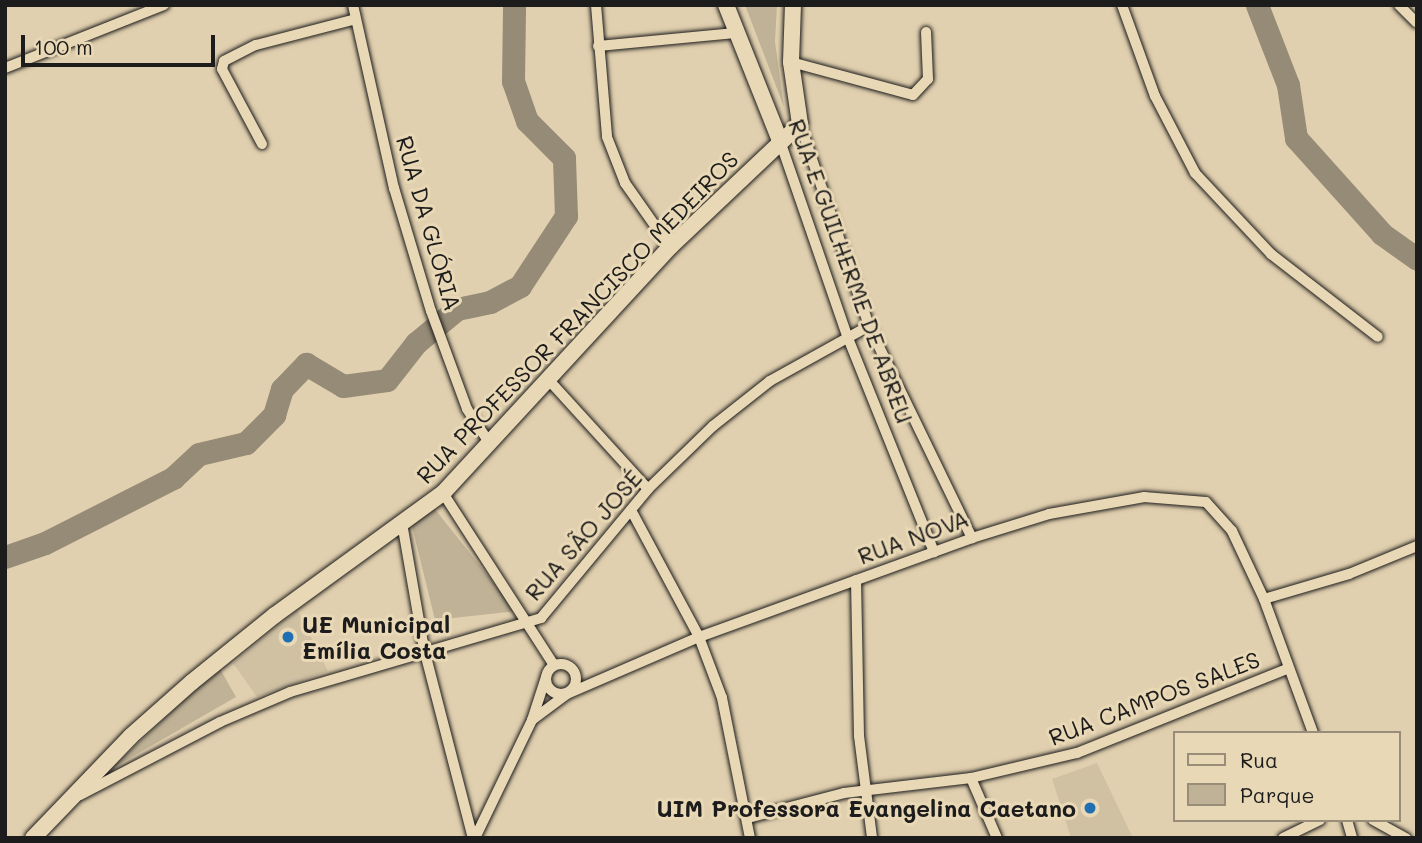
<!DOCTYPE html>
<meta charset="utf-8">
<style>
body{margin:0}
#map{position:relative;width:1422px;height:843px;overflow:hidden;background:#e1d0af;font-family:Mali,sans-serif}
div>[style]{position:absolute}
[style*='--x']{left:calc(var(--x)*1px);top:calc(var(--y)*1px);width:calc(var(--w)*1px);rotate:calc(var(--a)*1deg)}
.built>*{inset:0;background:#d0c1a3}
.green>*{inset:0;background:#c0b296}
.river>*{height:23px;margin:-11.5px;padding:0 11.5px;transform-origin:11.5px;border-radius:11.5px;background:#958b76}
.roads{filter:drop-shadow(0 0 2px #1c1c1c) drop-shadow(0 0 2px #1c1c1c)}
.street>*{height:10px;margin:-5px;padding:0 5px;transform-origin:5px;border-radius:5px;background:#e9d8b5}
.street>.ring{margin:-5px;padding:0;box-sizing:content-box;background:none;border:10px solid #e9d8b5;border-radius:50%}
.secondary>*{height:16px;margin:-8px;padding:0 8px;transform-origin:8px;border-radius:8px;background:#e9d8b5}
.dots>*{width:19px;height:19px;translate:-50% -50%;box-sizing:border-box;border:4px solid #e9d8b5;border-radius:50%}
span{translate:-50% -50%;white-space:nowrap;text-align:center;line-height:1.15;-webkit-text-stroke:6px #e9d8b5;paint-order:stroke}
.street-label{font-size:23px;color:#1c1c1c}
.poi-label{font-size:23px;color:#1c1c1c;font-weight:700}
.left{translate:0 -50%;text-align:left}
.right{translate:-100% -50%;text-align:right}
.frame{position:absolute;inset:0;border:7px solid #1c1c1c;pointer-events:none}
.legend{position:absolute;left:1173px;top:731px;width:228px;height:91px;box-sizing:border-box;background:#e9d8b5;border:2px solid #978d78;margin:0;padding:9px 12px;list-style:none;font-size:21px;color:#1c1c1c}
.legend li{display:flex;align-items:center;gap:14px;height:35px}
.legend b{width:35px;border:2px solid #978d78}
.scale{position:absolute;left:21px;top:35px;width:194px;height:32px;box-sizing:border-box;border:4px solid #1c1c1c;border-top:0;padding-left:9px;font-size:21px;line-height:24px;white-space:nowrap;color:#1c1c1c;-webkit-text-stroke:5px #e9d8b5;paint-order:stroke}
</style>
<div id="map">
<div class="built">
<div style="clip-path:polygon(297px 610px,328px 671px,257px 697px,233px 663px)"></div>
<div style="clip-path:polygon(1097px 763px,1133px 838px,1071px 838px,1052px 779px)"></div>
</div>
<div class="green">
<div style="clip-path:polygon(745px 5px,777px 5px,775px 42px,784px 107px)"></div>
<div style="clip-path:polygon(434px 508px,516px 611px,435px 620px,411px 522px)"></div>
<div style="clip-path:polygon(219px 667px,236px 697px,111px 769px)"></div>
</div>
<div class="river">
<div style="--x:1257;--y:5;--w:86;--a:68.8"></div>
<div style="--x:1288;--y:85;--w:54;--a:81.4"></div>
<div style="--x:1296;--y:138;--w:129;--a:48.1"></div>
<div style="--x:1382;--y:234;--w:43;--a:35.5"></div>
<div style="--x:5;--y:557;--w:42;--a:-19.3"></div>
<div style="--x:45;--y:543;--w:144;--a:-26.9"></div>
<div style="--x:173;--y:478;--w:35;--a:-43"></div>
<div style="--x:199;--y:454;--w:48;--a:-13.2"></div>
<div style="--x:246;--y:443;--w:40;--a:-45"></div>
<div style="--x:274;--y:415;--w:27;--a:-73"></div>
<div style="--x:282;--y:389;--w:35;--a:-46"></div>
<div style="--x:306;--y:364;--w:43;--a:30.7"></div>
<div style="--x:343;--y:386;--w:44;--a:-7.8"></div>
<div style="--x:387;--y:380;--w:47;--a:-51.9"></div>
<div style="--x:416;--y:343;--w:53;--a:-39.7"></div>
<div style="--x:457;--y:309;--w:34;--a:-12"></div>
<div style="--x:490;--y:302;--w:34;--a:-28"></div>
<div style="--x:520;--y:286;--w:84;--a:-56.7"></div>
<div style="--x:566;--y:216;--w:58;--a:-92"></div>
<div style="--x:564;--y:158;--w:52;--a:-135"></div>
<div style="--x:527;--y:121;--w:42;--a:-109.3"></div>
<div style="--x:513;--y:81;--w:76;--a:-89.2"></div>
</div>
<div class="roads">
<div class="street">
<div style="--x:353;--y:5;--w:188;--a:77.4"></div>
<div style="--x:394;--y:188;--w:128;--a:73.3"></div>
<div style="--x:431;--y:311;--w:104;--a:69.8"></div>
<div style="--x:467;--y:409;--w:42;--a:56.7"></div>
<div style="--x:596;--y:5;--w:132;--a:85.2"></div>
<div style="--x:607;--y:137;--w:49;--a:68.6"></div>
<div style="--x:625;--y:183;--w:78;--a:54.9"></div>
<div style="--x:1122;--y:5;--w:97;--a:70.1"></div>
<div style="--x:1155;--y:96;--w:87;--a:62.5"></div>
<div style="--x:1195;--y:173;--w:111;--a:46.8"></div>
<div style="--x:1271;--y:254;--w:135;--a:37.8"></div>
<div style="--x:1399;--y:5;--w:25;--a:45"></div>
<div style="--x:598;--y:46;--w:138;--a:-5.4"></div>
<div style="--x:791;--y:62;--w:126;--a:15.1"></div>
<div style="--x:913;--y:95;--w:22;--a:-47"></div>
<div style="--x:928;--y:79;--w:47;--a:-92.4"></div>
<div style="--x:5;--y:68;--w:171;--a:-21.6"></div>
<div style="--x:800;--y:124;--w:213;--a:71.1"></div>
<div style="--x:869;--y:326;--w:236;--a:64.1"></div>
<div style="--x:780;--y:141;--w:208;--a:71"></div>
<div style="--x:848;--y:338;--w:231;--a:68.1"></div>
<div style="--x:262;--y:144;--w:85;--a:-118.1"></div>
<div style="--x:222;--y:69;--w:8;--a:-76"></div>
<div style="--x:224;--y:61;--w:36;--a:-27"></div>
<div style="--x:256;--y:45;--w:103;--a:-14.6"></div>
<div style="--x:547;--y:378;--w:150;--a:47.7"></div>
<div style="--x:443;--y:493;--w:205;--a:57.2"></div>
<div style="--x:631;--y:510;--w:144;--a:61.8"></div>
<div style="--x:699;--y:637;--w:65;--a:69.3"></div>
<div style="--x:722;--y:698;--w:143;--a:78.7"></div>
<div style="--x:402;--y:523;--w:128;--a:80.1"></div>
<div style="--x:424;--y:649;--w:195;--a:75.5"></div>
<div style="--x:856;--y:580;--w:156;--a:88.9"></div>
<div style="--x:859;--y:736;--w:103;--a:82.7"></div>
<div style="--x:1264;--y:599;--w:89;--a:-16.4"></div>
<div style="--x:1349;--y:574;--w:74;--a:-22.4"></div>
<div class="ring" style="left:546px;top:664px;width:20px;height:20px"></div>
<div style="--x:532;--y:720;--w:45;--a:-72"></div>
<div style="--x:971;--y:778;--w:65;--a:66.6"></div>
<div style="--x:80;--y:795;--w:158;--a:-27.5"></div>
<div style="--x:220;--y:722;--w:76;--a:-23.2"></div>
<div style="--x:290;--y:692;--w:262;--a:-16.4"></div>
<div style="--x:541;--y:618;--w:168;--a:-50.3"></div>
<div style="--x:648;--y:489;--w:91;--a:-44.1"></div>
<div style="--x:713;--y:426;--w:73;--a:-38.3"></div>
<div style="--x:770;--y:381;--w:113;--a:-29.1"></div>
<div style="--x:748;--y:818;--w:99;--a:-14.6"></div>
<div style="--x:844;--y:793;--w:128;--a:-6.7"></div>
<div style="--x:971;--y:778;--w:109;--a:-13.3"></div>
<div style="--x:1077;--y:753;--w:226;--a:-21.8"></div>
<div style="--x:1347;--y:820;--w:19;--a:74"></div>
<div style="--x:1373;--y:820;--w:38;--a:29"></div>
<div style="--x:475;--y:838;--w:131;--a:-64.2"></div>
<div style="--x:532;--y:720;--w:44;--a:-36.6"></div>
<div style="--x:567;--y:694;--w:144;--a:-23.4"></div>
<div style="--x:699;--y:637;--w:290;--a:-19.9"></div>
<div style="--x:972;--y:538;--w:81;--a:-17.3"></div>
<div style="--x:1049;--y:514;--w:97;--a:-10.1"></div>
<div style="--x:1144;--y:497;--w:62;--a:4.6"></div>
<div style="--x:1206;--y:502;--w:39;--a:48"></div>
<div style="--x:1232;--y:531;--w:75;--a:64.8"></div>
<div style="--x:1264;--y:599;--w:143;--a:69.9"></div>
<div style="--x:1283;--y:838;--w:41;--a:-25.9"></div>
</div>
<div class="secondary">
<div style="--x:726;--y:5;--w:146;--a:68.3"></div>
<div style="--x:33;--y:838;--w:141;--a:-46.1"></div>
<div style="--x:131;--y:736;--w:81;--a:-41.5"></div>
<div style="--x:192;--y:682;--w:107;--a:-38.9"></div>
<div style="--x:275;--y:615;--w:208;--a:-36"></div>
<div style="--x:443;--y:493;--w:335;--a:-47.3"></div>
<div style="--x:670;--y:247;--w:179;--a:-43.4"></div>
<div style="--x:800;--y:124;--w:63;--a:-98.3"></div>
<div style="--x:791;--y:62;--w:57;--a:-88"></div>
</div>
</div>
<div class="dots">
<div style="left:288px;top:637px;background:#1f6fb2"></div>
<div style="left:1090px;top:808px;background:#1f6fb2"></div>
</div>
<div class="street-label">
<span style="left:429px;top:223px;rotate:74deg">RUA DA GLÓRIA</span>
<span style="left:851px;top:271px;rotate:70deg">RUA E GUILHERME DE ABREU</span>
<span style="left:577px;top:317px;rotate:-46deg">RUA PROFESSOR FRANCISCO MEDEIROS</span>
<span style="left:583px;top:535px;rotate:-49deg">RUA SÃO JOSÉ</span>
<span style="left:913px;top:537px;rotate:-20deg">RUA NOVA</span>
<span style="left:1154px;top:698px;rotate:-21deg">RUA CAMPOS SALES</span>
</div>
<div class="poi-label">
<span class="left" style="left:302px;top:637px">UE Municipal<br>Emília Costa</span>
<span class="right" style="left:1076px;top:808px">UIM Professora Evangelina Caetano</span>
</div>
<div class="frame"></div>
<ul class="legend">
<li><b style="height:9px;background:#e9d8b5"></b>Rua</li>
<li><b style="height:19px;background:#c0b296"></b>Parque</li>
</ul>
<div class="scale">100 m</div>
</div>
